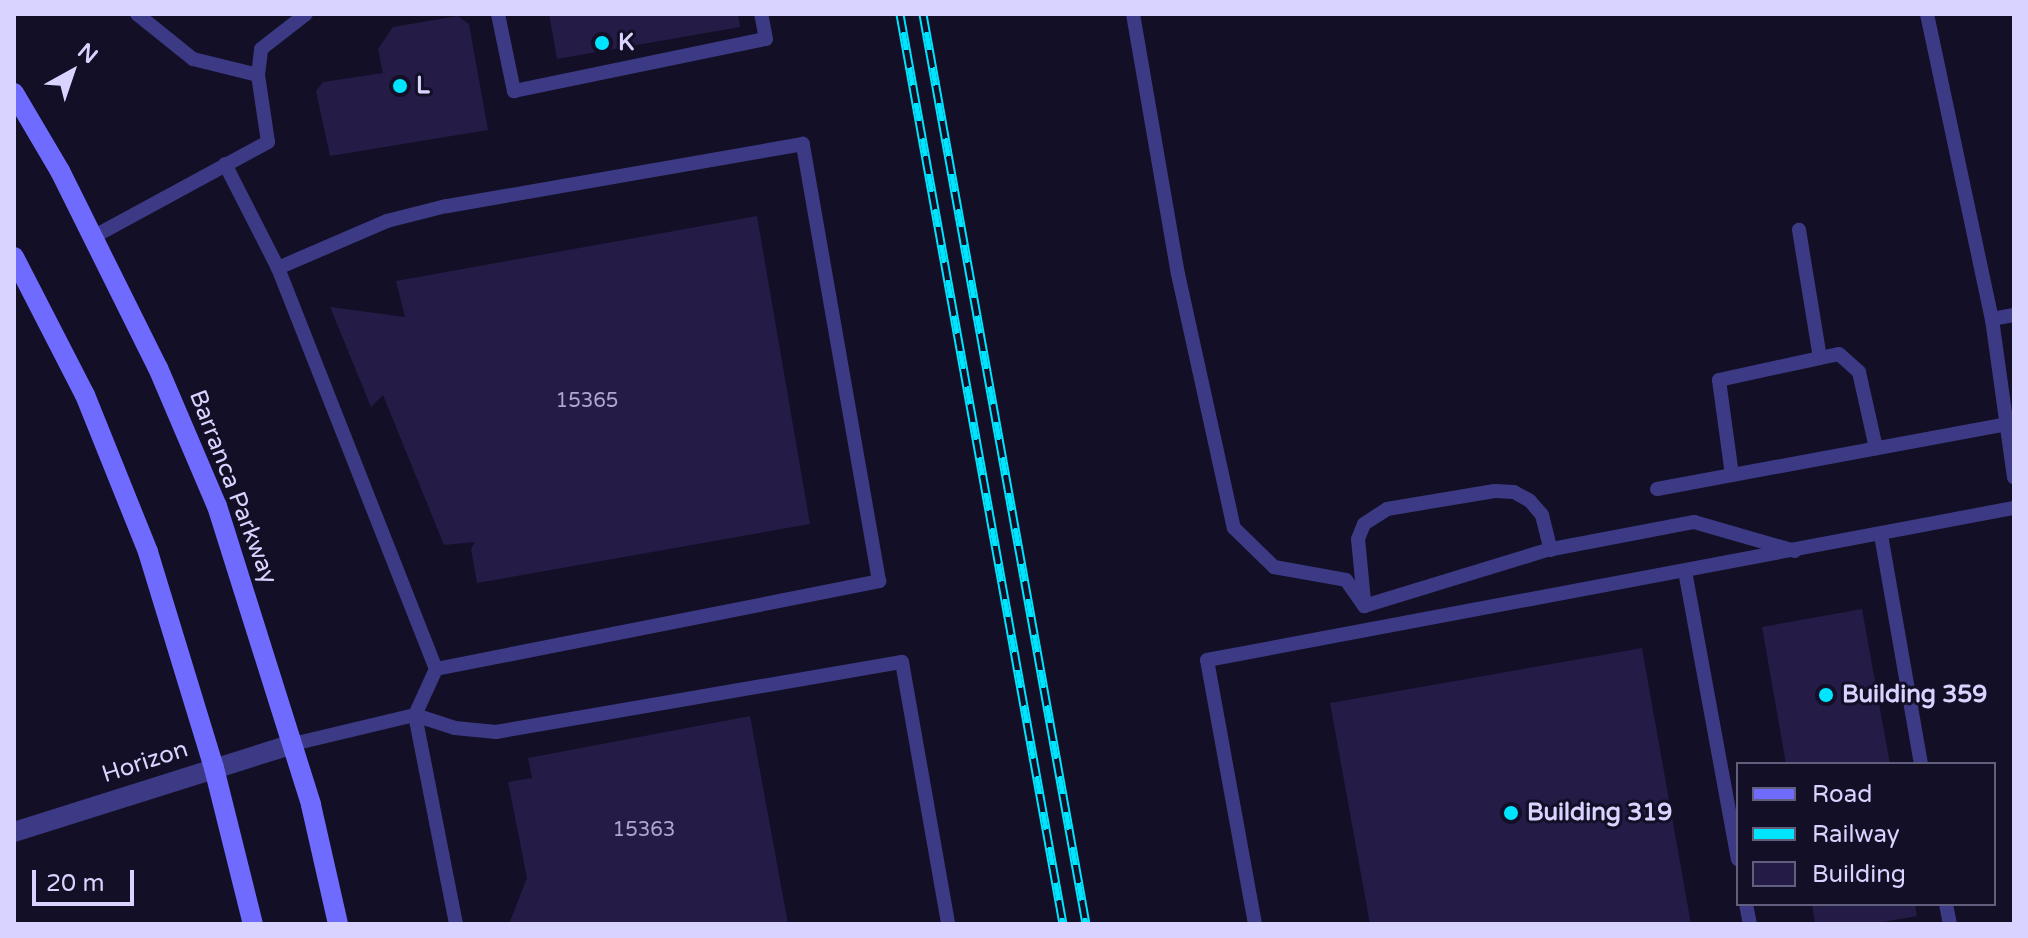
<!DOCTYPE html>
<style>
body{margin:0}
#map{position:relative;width:2028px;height:938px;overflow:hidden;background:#130f26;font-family:"Varela Round",sans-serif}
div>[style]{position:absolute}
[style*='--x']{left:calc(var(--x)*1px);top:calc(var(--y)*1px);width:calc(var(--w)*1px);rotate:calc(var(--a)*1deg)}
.building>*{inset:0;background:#241b47}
.lane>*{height:14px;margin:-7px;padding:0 7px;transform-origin:7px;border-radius:7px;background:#3d3a85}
.street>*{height:20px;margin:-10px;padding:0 10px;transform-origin:10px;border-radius:10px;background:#3d3a85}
.secondary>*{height:20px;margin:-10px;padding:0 10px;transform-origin:10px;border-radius:10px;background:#6f6bff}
.rail>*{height:9px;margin-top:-4.5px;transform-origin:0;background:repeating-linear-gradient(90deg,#130f26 0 18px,#00e5ff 0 36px);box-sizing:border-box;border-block:2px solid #00e5ff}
.dots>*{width:22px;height:22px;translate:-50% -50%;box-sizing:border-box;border:4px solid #130f26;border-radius:50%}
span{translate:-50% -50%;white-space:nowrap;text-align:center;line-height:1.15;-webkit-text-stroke:6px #130f26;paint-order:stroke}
.number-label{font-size:20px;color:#aca6d1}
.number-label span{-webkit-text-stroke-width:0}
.poi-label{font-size:24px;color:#d9d4ff;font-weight:700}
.left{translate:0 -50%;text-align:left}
.street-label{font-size:24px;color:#d9d4ff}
.frame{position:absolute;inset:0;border:16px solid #d9d4ff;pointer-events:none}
.legend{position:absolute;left:1736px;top:762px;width:260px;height:144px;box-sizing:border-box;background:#130f26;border:2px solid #625e7d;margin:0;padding:10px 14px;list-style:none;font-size:24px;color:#d9d4ff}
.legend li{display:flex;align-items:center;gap:16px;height:40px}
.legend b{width:40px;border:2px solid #625e7d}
.north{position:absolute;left:32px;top:32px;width:80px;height:80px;-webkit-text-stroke:6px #130f26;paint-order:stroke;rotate:40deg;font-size:22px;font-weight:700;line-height:32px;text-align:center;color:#d9d4ff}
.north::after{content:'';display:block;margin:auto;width:28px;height:36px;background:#d9d4ff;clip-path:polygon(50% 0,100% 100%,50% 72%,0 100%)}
.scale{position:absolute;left:32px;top:870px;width:102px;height:36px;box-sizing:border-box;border:4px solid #d9d4ff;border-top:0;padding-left:10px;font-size:24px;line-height:28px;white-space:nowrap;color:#d9d4ff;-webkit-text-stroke:6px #130f26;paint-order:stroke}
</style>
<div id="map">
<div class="building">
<div style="clip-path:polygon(549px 14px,738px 14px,740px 27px,557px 59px)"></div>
<div style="clip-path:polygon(458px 16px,469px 24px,488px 130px,330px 156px,316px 91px,323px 82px,383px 73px,378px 49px,393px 27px)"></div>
<div style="clip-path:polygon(757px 216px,810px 524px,477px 583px,471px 549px,475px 542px,444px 545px,383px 395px,371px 407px,330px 307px,405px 317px,396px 281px)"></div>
<div style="clip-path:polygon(1862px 609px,1890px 764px,1786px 764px,1762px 627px)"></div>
<div style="clip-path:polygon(1642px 648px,1691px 924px,1370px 924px,1330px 703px)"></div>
<div style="clip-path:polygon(750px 716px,788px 924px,509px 924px,527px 878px,508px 782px,532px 778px,528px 758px)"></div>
<div style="clip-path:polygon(1812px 904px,1915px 904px,1917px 916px,1872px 924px,1815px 924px)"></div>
</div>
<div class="lane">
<div style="--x:137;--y:14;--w:72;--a:38.8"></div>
<div style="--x:193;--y:59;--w:67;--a:13.8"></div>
<div style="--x:498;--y:14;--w:79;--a:78.3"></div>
<div style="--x:514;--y:91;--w:257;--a:-11.7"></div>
<div style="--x:766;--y:39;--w:25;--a:-101"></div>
<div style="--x:1133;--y:14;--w:264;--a:80.2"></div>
<div style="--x:1178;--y:274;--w:260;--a:77.6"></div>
<div style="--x:1234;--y:528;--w:56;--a:44.3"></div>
<div style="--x:1274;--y:567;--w:73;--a:10.2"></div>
<div style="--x:1346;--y:580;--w:32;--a:55"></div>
<div style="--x:1364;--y:606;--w:191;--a:-17"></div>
<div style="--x:1547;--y:550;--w:150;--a:-10.8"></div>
<div style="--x:1694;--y:522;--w:105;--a:16"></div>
<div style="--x:1927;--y:14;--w:312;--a:78"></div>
<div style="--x:225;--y:164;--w:117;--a:63"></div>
<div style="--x:278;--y:268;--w:431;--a:68.5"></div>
<div style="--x:436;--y:669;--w:452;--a:-11.2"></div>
<div style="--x:879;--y:581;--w:444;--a:-99.9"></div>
<div style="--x:803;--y:144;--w:362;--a:170.1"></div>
<div style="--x:446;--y:206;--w:61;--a:165.7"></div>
<div style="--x:387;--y:221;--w:119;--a:156.7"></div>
<div style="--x:93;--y:237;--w:199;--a:-28.5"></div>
<div style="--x:268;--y:142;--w:68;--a:-98.5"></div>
<div style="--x:258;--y:75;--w:26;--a:-83"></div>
<div style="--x:261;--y:49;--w:57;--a:-37.9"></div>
<div style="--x:2014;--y:315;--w:22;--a:170"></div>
<div style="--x:1992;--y:319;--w:160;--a:82.1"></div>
<div style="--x:1820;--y:358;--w:19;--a:-12"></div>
<div style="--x:1839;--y:354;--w:27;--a:42"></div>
<div style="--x:1859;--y:372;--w:78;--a:77.4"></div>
<div style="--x:1732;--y:475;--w:96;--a:-97.8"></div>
<div style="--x:1719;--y:380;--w:103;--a:-12.3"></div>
<div style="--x:1820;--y:358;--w:130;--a:-99.3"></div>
<div style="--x:1657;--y:489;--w:353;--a:-10.5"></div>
<div style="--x:1881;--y:535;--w:232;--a:80.1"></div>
<div style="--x:1685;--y:571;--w:293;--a:79.6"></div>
<div style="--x:1364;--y:601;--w:62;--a:-95.5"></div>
<div style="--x:1358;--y:539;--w:16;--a:-68"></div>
<div style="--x:1364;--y:524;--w:27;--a:-33"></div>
<div style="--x:1387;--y:509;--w:109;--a:-9.5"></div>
<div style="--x:1495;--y:491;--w:19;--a:3"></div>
<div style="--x:1514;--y:492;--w:18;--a:29"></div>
<div style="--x:1530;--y:501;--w:18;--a:49"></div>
<div style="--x:1542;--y:515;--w:36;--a:76"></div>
<div style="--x:436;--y:669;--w:51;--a:114.5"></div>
<div style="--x:415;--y:715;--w:213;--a:78.9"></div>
<div style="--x:293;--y:744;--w:125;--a:-13.4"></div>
<div style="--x:415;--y:715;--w:42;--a:18"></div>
<div style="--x:455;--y:728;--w:41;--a:5.6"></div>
<div style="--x:496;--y:732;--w:412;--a:-9.8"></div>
<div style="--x:902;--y:662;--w:266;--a:80"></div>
<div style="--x:1746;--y:904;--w:20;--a:79"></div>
<div style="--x:1946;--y:904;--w:20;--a:79"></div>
<div style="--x:1255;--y:924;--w:268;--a:-100.3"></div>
<div style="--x:1207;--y:660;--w:821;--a:-10.67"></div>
</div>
<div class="street">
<div style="--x:14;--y:832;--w:293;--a:-17.5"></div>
</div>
<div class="secondary">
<div style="--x:14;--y:93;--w:91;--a:59.5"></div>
<div style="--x:60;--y:171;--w:220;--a:63.6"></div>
<div style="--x:158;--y:368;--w:150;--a:66.9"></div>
<div style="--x:217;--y:506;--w:313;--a:72.5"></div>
<div style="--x:311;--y:805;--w:122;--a:77.2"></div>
<div style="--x:14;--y:257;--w:155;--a:62.8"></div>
<div style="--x:85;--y:395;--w:169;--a:68.1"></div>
<div style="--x:148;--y:552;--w:226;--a:73"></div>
<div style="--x:214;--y:768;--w:161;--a:76"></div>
</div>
<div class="rail">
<div style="--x:900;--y:14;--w:924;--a:79.84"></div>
<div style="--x:923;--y:14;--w:924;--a:79.84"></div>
</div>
<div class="dots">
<div style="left:602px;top:43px;background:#00e5ff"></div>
<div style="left:400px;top:86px;background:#00e5ff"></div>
<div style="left:1826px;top:695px;background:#00e5ff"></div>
<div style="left:1511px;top:813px;background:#00e5ff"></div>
</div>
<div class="number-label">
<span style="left:587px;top:401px">15365</span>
<span style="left:644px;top:830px">15363</span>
</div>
<div class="poi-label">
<span class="left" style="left:618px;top:43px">K</span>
<span class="left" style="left:416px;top:86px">L</span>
<span class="left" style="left:1842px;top:695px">Building 359</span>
<span class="left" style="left:1527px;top:813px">Building 319</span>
</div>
<div class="street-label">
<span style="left:233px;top:487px;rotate:69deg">Barranca Parkway</span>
<span style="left:145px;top:762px;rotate:-18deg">Horizon</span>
</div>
<div class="frame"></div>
<ul class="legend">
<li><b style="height:10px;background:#6f6bff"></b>Road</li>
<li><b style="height:10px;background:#00e5ff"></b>Railway</li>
<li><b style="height:22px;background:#241b47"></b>Building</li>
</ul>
<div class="north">N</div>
<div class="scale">20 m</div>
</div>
